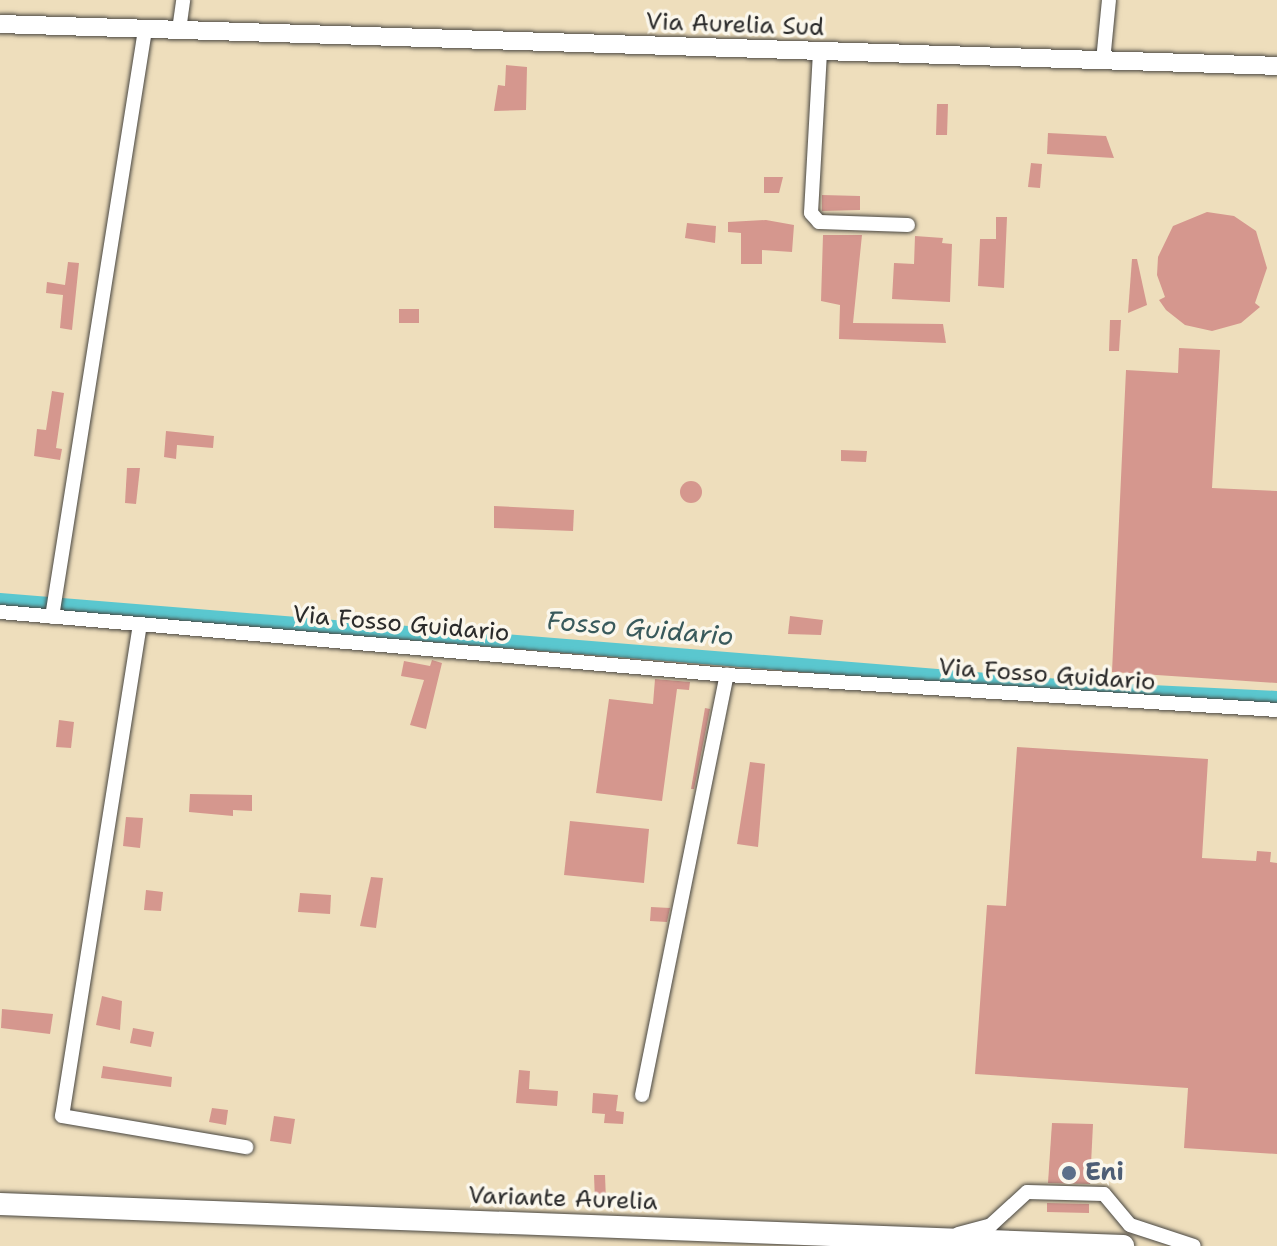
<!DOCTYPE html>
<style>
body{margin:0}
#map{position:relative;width:1277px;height:1246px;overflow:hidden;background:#eedebc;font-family:"Shantell Sans",sans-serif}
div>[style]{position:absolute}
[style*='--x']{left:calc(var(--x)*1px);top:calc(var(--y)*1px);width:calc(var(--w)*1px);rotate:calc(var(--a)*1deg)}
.canal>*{height:14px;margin:-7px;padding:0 7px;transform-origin:7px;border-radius:7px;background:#5ac7cf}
.building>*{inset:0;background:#d5978e}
.round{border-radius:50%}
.roads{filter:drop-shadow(0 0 2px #484641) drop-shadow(0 0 2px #484641)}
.minor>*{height:14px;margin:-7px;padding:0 7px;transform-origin:7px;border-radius:7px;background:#fff}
.major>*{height:18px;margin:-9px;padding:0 9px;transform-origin:9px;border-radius:9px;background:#fff}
.highway>*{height:22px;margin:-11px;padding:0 11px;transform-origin:11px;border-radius:11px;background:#fff}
.dots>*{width:22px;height:22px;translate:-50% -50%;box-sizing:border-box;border:4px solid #fbf7ec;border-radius:50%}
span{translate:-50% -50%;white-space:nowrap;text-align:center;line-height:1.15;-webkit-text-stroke:7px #fbf7ec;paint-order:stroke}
.street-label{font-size:24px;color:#2b2b2b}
.service-label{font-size:24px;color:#4e5e75;font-weight:700}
.left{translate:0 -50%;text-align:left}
.water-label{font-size:26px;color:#395a5c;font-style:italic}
</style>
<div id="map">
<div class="canal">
<div style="--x:0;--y:600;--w:1113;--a:4.64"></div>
<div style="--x:1109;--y:690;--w:168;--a:2.7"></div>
</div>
<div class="building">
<div style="clip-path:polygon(506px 65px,527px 67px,526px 110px,494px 111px,498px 85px,505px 86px)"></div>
<div style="clip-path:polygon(937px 104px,948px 104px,947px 135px,936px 135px)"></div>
<div style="clip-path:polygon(1048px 133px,1106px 136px,1114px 158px,1047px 154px)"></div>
<div style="clip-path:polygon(1031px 163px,1042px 164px,1040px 188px,1028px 187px)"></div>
<div style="clip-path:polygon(764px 177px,783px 177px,779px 193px,764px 193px)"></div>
<div style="clip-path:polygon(822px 195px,860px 196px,860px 210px,822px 211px)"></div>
<div style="clip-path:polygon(1207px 212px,1234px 216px,1256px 231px,1267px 268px,1255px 303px,1260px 307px,1241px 323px,1212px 331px,1185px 325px,1166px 310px,1159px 300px,1165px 297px,1157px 275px,1158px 257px,1173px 226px)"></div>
<div style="clip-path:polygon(996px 217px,1007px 217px,1004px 288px,978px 286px,980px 239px,996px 239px)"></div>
<div style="clip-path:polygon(766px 220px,794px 225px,792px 252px,762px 250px,762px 264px,741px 264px,741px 233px,728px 232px,728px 222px)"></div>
<div style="clip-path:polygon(687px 223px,716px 226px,715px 243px,685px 238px)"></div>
<div style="clip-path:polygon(823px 235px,862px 235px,853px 323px,943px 324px,946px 343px,839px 339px,840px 305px,821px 301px)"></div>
<div style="clip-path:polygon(915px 236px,943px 238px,942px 243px,952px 244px,950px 302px,892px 299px,894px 263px,914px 264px)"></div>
<div style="clip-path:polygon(1132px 259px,1137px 259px,1147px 305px,1128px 313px)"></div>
<div style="clip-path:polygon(68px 262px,79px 263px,72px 330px,60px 328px,63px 295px,46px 293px,47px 282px,65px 285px)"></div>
<div style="clip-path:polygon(399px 309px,419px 309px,419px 323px,399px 323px)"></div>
<div style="clip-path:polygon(1110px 320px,1121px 320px,1119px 351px,1109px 351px)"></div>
<div style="clip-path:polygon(1179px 348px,1220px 350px,1212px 488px,1277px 491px,1277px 683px,1112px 672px,1126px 370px,1178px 373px)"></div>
<div style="clip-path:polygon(52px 391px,64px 393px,56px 448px,62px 449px,60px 460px,34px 456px,37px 429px,46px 430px)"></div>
<div style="clip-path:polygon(166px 431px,214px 436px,213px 448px,177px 445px,176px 459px,164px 457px)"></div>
<div style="clip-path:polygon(841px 450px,867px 451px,866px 462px,841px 461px)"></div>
<div style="clip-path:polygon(127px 468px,140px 468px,136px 504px,125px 503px)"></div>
<div class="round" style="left:680px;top:481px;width:22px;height:22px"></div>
<div style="clip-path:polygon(494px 506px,574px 510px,573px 531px,494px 528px)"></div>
<div style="clip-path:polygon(790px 616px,823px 620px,821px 635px,788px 634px)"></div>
<div style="clip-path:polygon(432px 660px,442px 663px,426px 729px,410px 725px,424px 680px,401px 676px,404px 661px,430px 666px)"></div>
<div style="clip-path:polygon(655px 679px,690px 682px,689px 690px,677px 689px,662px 801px,596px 793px,609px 699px,653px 704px)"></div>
<div style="clip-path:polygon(705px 708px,710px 709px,694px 789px,691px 789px)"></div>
<div style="clip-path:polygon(59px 720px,74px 722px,71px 748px,56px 747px)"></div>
<div style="clip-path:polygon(1017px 747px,1208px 759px,1202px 858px,1256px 861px,1257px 851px,1271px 852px,1270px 862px,1277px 863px,1277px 1154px,1184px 1148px,1188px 1088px,975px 1074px,987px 905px,1006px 906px)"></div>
<div style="clip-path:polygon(750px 762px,765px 764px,758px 847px,737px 844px)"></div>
<div style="clip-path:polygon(190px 794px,252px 795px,252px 811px,233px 810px,233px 816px,189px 812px)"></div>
<div style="clip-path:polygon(126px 817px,143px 818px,140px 848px,123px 846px)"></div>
<div style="clip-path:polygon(570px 821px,649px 829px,644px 883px,564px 875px)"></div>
<div style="clip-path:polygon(371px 877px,383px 878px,376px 928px,360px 926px)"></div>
<div style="clip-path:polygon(146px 890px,163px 892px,161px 911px,144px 910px)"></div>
<div style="clip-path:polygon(300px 893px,331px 895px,330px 914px,298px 912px)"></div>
<div style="clip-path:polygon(651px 907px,670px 908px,667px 922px,650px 921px)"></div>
<div style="clip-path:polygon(102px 996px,122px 1001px,120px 1030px,96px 1025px)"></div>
<div style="clip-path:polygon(2px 1009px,53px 1014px,50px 1034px,1px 1028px)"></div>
<div style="clip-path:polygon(133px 1028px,154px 1032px,151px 1047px,130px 1043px)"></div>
<div style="clip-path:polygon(103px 1066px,172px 1077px,171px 1087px,101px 1078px)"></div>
<div style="clip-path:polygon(519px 1070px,530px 1071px,529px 1089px,558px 1091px,557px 1106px,516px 1103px)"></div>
<div style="clip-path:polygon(593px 1093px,618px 1095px,616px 1111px,624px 1112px,623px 1124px,604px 1123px,605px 1114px,592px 1113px)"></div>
<div style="clip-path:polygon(212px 1108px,228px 1110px,226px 1125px,209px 1122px)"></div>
<div style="clip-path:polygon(274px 1116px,295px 1119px,291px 1144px,270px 1141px)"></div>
<div style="clip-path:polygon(1052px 1123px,1093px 1124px,1090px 1184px,1048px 1183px)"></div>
<div style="clip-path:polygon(594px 1175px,605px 1175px,606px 1201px,595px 1201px)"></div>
<div style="clip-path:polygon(1047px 1203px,1089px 1204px,1089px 1213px,1047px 1212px)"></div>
</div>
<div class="roads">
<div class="minor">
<div style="--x:179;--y:30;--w:30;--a:-82"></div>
<div style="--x:820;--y:52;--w:161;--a:93.2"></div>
<div style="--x:811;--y:213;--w:12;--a:48"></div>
<div style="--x:819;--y:222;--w:89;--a:1.9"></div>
<div style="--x:1103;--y:61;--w:61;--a:-84.4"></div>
<div style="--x:0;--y:612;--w:730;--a:4.95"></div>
<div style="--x:727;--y:675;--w:551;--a:3.64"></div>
<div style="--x:52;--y:617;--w:594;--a:-81"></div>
<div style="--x:140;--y:624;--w:498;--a:99"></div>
<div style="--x:62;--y:1116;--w:187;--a:9.6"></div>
<div style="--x:642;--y:1095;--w:429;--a:-78.6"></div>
<div style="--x:958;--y:1234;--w:34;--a:-15"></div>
<div style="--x:991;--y:1225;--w:49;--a:-42.5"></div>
<div style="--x:1027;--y:1192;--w:77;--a:1.5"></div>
<div style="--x:1104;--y:1194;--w:40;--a:50"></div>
<div style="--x:1130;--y:1225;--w:67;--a:18.2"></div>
</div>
<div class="major">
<div style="--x:0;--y:24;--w:1278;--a:1.88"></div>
</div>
<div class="highway">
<div style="--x:0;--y:1204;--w:1124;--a:2.14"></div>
</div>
</div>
<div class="dots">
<div style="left:1069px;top:1173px;background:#5c6f8a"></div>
</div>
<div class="street-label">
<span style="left:735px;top:25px;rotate:2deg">Via Aurelia Sud</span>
<span style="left:401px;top:624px;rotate:5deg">Via Fosso Guidario</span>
<span style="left:1047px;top:675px;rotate:4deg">Via Fosso Guidario</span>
<span style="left:563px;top:1199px;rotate:2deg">Variante Aurelia</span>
</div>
<div class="service-label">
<span class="left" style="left:1085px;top:1173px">Eni</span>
</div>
<div class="water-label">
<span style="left:640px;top:628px;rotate:5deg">Fosso Guidario</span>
</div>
</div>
